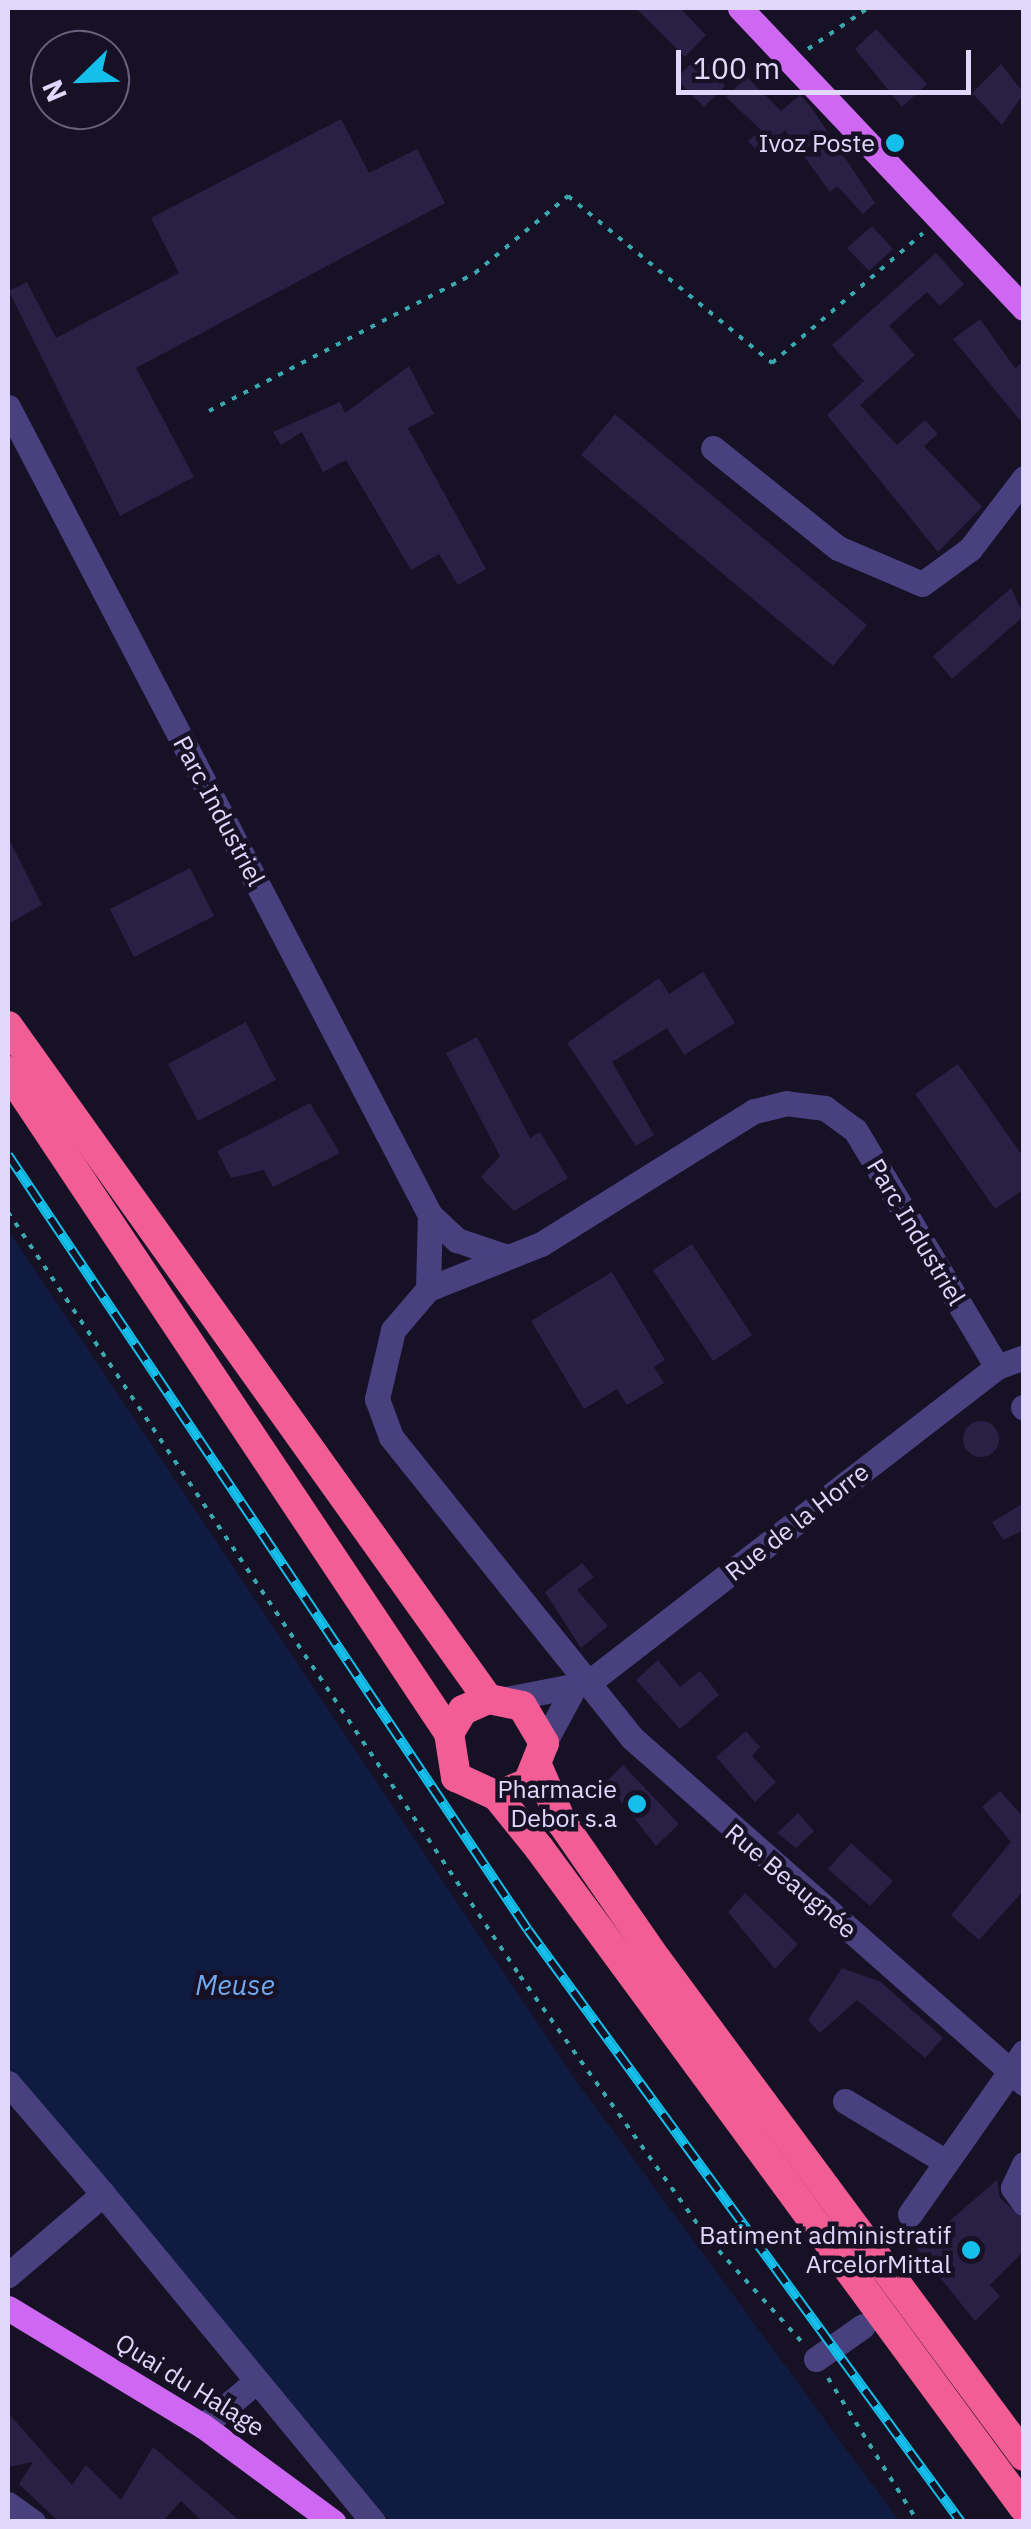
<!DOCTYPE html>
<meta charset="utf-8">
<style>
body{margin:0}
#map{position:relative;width:1031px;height:2529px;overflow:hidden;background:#171125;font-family:"IBM Plex Sans",sans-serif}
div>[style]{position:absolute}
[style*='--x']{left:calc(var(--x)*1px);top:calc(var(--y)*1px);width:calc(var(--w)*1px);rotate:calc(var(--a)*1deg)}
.water>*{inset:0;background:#0f1b41}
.building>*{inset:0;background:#2a1f45}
.round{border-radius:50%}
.path>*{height:4px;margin-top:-2px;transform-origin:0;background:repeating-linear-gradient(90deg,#39a9af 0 5px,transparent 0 13px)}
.minor>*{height:25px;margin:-12.5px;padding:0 12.5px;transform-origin:12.5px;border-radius:12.5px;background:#494080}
.major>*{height:25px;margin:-12.5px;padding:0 12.5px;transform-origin:12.5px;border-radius:12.5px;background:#ce68f3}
.highway>*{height:30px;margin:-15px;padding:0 15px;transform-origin:15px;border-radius:15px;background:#f25d95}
.rail>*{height:10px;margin-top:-5px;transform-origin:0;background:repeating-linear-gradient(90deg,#171125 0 19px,#14bfec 0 38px);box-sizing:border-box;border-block:2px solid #14bfec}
.dots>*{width:28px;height:28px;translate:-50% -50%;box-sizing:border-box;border:5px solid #171125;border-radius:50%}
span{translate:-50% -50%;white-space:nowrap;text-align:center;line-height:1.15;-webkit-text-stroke:9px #171125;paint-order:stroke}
.poi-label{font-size:25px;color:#e0d8fc}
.right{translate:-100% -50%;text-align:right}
.street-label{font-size:25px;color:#e0d8fc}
.water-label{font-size:28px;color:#6fa8f3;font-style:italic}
.frame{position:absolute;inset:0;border:10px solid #e0d8fc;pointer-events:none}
.north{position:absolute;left:30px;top:30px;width:100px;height:100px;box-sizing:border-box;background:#171125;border:2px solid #67617b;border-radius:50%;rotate:247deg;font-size:28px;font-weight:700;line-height:40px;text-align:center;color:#e0d8fc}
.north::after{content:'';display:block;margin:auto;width:35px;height:45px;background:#14bfec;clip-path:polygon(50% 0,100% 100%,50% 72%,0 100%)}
.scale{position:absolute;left:676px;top:50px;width:295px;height:45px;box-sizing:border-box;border:5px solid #e0d8fc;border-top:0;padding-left:12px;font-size:30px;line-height:35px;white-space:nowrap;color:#e0d8fc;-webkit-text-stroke:8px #171125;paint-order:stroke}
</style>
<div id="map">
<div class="water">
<div style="clip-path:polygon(8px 1230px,575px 2079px,899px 2521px,390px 2521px,8px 2070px)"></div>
</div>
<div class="building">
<div style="clip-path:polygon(636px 8px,680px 8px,706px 35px,685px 57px)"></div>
<div style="clip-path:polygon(876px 29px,927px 84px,902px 107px,855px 49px)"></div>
<div style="clip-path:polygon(701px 53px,725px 86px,704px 107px,676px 79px)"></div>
<div style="clip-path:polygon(1001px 64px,1024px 93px,1002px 125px,972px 93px)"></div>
<div style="clip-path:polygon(747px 77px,781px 111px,800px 95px,811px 107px,875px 203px,863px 214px,837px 186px,830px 192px,785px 130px,759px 153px,748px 141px,761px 130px,726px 97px)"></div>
<div style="clip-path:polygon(341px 119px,369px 173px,417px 149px,445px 203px,136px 368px,194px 477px,120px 516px,9px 291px,27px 282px,56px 338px,179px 273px,151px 218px)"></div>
<div style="clip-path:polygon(872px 226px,893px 249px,869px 271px,847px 248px)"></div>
<div style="clip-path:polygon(936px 253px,964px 284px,940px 306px,927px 292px,889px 326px,915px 355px,860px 405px,897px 445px,925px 420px,938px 434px,924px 446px,982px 507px,938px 552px,827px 415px,864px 381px,832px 345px)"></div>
<div style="clip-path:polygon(980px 319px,1015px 368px,1024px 361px,1024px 425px,953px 339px)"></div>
<div style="clip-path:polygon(409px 366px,434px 414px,408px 428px,486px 569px,458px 585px,439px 554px,411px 570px,346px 460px,323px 472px,302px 432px,281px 445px,273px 432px,340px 402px,345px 413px)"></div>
<div style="clip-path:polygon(615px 414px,867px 625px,833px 666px,581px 455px)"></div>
<div style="clip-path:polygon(1011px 588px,1024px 616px,952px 679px,933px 656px)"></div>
<div style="clip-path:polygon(8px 837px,42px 905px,8px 924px)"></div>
<div style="clip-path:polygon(190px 868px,214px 916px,134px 957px,110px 909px)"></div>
<div style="clip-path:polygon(703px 972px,735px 1023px,684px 1055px,667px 1028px,612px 1062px,654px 1135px,636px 1146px,567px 1043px,659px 978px,669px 994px)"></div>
<div style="clip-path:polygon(246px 1022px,276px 1080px,198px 1121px,168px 1064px)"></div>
<div style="clip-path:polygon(477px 1037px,530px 1138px,540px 1132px,568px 1178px,514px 1211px,481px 1177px,500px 1156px,446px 1053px)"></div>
<div style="clip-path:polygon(958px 1064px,1024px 1158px,1024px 1189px,995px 1209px,915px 1094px)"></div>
<div style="clip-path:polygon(310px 1103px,340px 1153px,273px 1187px,264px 1170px,231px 1178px,217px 1151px)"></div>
<div style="clip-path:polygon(692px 1244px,752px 1335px,713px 1361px,653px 1270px)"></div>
<div style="clip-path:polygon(612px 1272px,665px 1360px,654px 1367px,664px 1383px,627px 1405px,617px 1389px,584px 1409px,531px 1321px)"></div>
<div class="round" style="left:963px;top:1421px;width:36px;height:36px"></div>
<div style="clip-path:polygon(1024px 1503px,1024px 1530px,1003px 1540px,992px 1522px)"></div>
<div style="clip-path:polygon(582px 1563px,594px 1577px,577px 1590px,608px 1626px,581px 1648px,545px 1592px)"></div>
<div style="clip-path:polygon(658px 1660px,680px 1687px,700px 1671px,719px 1695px,680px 1729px,636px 1680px)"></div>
<div style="clip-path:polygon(746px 1731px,760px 1747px,752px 1756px,776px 1782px,755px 1802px,716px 1757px)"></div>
<div style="clip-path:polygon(623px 1765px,679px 1824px,656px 1846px,606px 1782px)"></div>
<div style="clip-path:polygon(1000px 1791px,1024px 1818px,1024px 1890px,979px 1940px,951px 1915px,1011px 1842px,982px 1807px)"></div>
<div style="clip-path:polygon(798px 1813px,814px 1831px,796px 1848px,777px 1833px)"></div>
<div style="clip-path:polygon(851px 1843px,893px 1881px,870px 1906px,828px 1869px)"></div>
<div style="clip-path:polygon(745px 1893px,798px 1944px,775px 1969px,728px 1912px)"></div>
<div style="clip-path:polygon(842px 1968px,881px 1982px,943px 2038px,925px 2058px,857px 2000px,820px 2033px,808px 2020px)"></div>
<div style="clip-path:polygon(997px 2180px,1000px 2198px,1024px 2219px,1024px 2251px,990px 2285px,1000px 2296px,975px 2321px,917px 2249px)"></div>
<div style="clip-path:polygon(8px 2413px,72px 2485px,86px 2465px,121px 2500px,153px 2447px,241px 2522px,203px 2522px,181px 2501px,162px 2522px,59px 2522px,19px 2484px,33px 2462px,8px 2467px)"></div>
</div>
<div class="path">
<div style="--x:808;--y:49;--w:73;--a:-34.3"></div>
<div style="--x:209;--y:411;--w:300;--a:-27.4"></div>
<div style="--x:475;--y:273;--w:121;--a:-39.6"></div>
<div style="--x:568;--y:196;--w:264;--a:39.3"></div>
<div style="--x:772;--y:363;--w:199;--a:-40.7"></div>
<div style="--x:8;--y:1212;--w:920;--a:56.17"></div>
<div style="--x:520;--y:1976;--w:326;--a:54.4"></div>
<div style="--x:710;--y:2241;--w:137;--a:47.7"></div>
<div style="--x:828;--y:2378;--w:170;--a:58"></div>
</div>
<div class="minor">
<div style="--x:8;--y:407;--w:912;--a:62.42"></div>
<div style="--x:430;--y:1215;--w:37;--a:43"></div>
<div style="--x:457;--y:1240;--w:50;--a:18.8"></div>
<div style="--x:713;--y:448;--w:160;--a:38.7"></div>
<div style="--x:838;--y:548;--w:91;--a:23.2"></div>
<div style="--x:922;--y:584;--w:59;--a:-36.1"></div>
<div style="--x:970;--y:549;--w:89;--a:-52.7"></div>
<div style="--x:428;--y:1289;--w:74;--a:-88.5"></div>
<div style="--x:997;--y:1367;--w:276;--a:-120.9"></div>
<div style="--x:855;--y:1130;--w:37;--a:-144"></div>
<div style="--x:825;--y:1108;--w:38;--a:-173"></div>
<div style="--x:787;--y:1103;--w:34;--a:166"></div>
<div style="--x:754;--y:1111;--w:251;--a:148"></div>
<div style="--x:541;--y:1244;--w:122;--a:158.3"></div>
<div style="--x:428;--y:1289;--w:54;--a:130.5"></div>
<div style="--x:393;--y:1330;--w:71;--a:103.1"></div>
<div style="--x:377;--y:1399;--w:40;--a:69.8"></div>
<div style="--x:391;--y:1437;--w:384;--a:51.3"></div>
<div style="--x:631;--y:1737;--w:524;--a:41.36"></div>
<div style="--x:1023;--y:1407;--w:1;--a:45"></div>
<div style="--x:506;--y:1699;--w:84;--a:-11"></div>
<div style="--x:588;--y:1683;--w:517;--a:-37.69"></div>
<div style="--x:997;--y:1367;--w:29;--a:-20"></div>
<div style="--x:544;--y:1743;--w:59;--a:-61.7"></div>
<div style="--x:8;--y:2083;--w:146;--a:49.4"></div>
<div style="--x:103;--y:2194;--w:125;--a:139.5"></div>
<div style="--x:845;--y:2101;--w:118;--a:31.1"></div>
<div style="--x:1024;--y:2164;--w:26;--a:115"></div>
<div style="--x:1013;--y:2188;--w:19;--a:54"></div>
<div style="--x:103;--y:2194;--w:425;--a:50.5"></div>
<div style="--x:910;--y:2214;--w:198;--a:-54.9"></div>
<div style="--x:816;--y:2359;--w:57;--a:-35.1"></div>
<div style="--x:203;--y:2426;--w:67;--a:-40.1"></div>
<div style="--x:8;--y:2504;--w:31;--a:36"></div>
</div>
<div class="major">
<div style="--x:740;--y:8;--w:413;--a:46.6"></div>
<div style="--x:8;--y:2308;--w:228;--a:31.2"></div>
<div style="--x:203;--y:2426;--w:162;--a:36.4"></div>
</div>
<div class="highway">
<div style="--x:8;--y:1026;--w:827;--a:54.5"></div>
<div style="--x:8;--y:1071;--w:795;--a:56.33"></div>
<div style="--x:539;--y:1770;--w:58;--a:66.5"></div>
<div style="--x:562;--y:1823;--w:167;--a:55.3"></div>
<div style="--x:657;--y:1960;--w:617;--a:53.5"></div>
<div style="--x:497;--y:1796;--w:34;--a:-23"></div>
<div style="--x:528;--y:1783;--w:43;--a:-68.2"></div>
<div style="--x:544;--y:1743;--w:43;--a:-120.7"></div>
<div style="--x:522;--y:1706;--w:35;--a:-168"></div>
<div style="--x:488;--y:1699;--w:27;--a:156"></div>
<div style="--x:463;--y:1710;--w:27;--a:121"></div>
<div style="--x:449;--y:1733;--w:45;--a:81"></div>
<div style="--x:456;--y:1777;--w:45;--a:24.9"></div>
<div style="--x:497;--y:1796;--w:67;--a:51.1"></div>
<div style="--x:539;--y:1848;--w:819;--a:53.69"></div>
</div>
<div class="rail">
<div style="--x:8;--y:1155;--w:933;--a:56.14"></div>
<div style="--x:528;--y:1930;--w:733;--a:53.82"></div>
</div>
<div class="dots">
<div style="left:895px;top:143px;background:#14bfec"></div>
<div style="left:637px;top:1804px;background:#14bfec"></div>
<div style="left:971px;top:2250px;background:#14bfec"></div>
</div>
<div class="poi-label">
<span class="right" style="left:875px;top:143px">Ivoz Poste</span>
<span class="right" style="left:617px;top:1804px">Pharmacie<br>Debor s.a</span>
<span class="right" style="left:951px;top:2250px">Batiment administratif<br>ArcelorMittal</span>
</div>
<div class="street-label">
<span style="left:219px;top:811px;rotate:62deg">Parc Industriel</span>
<span style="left:916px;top:1232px;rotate:59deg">Parc Industriel</span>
<span style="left:797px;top:1522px;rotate:-38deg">Rue de la Horre</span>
<span style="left:791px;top:1881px;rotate:40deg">Rue Beaugnée</span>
<span style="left:190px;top:2385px;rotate:32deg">Quai du Halage</span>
</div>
<div class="water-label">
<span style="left:235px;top:1985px">Meuse</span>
</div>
<div class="frame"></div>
<div class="north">N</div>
<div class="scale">100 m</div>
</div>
